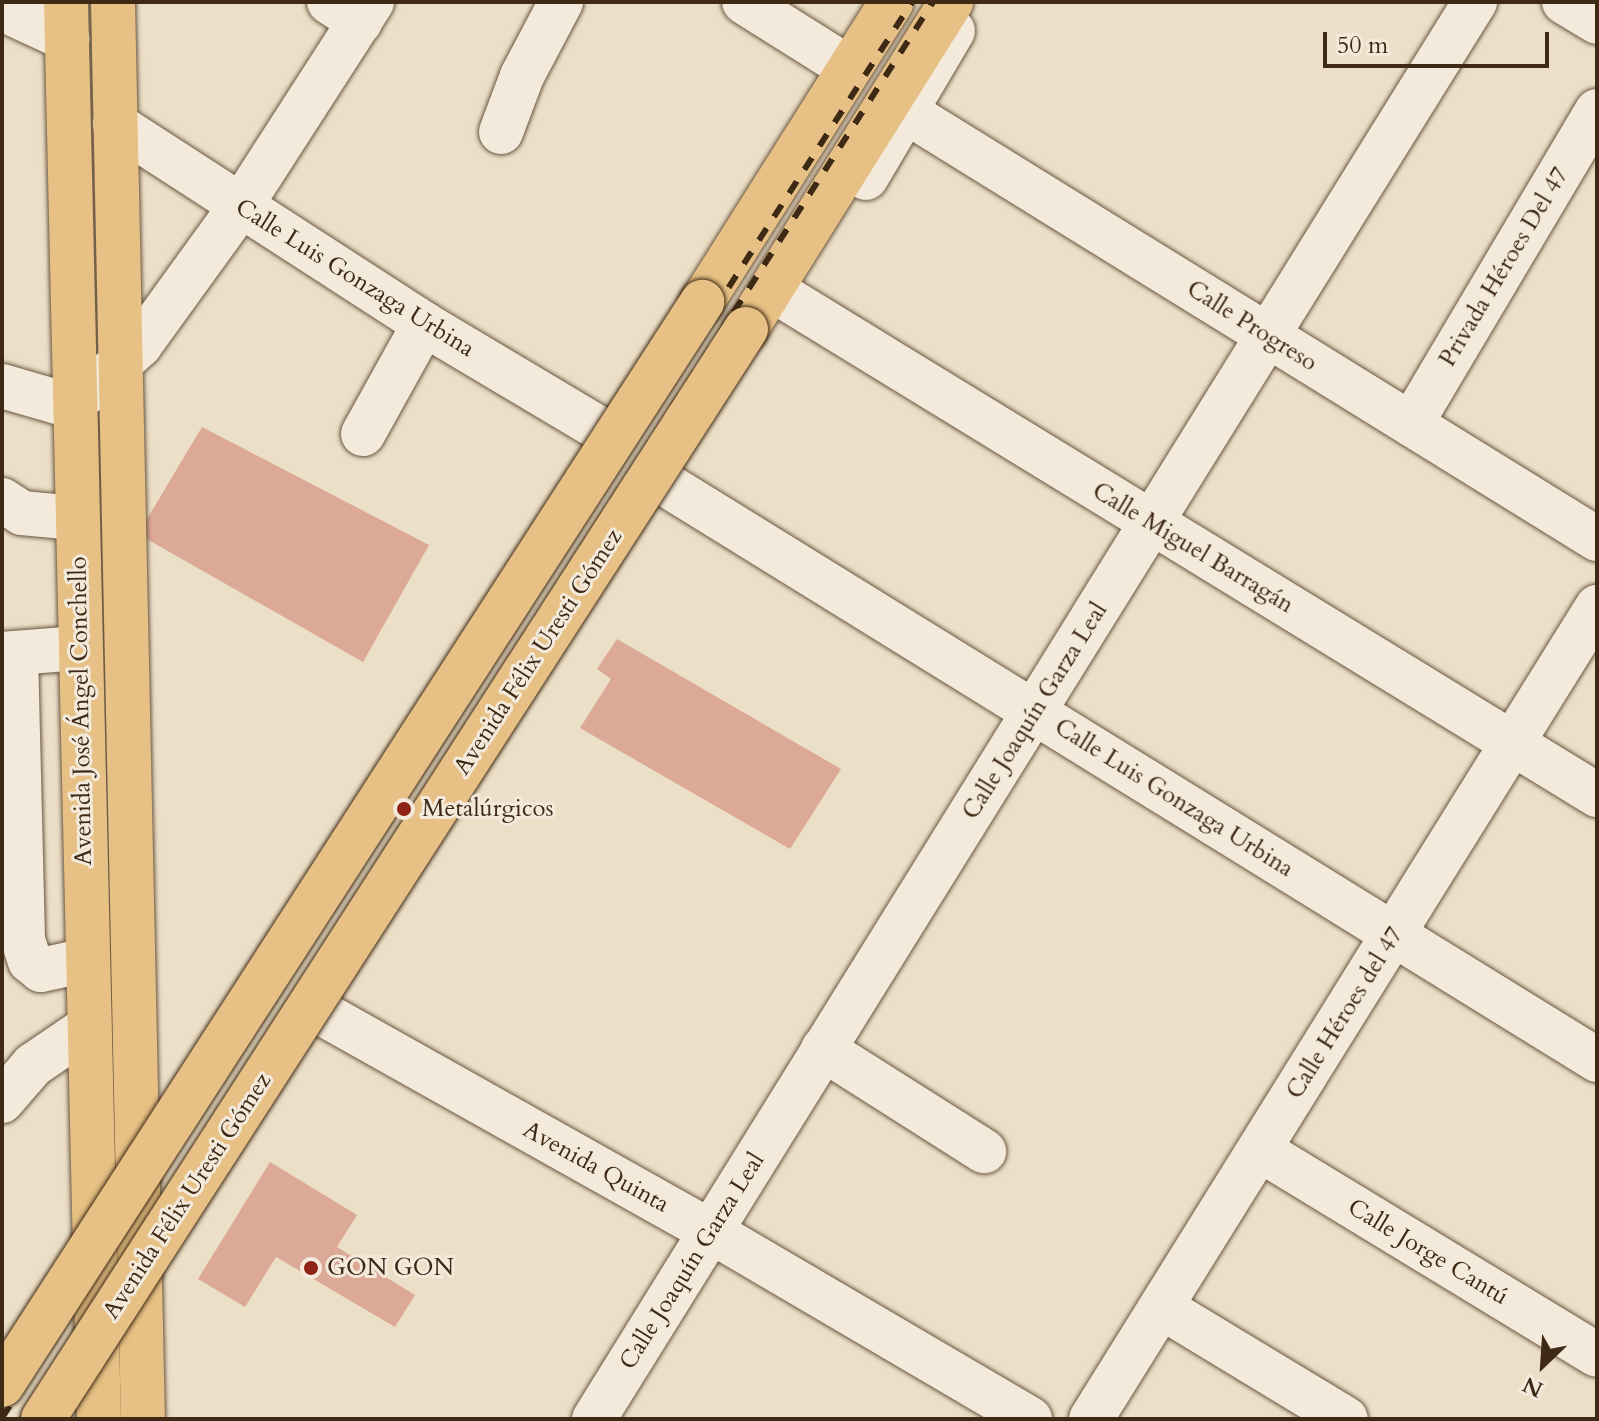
<!DOCTYPE html>
<meta charset="utf-8">
<style>
body{margin:0}
#map{position:relative;width:1599px;height:1421px;overflow:hidden;background:#ecdfc7;font-family:Cardo,serif}
div>[style]{position:absolute}
[style*='--x']{left:calc(var(--x)*1px);top:calc(var(--y)*1px);width:calc(var(--w)*1px);rotate:calc(var(--a)*1deg)}
.building>*{inset:0;background:#dca996}
.roads{filter:drop-shadow(0 0 2px #6a5641) drop-shadow(0 0 2px #6a5641)}
.minor>*{height:44px;margin:-22px;padding:0 22px;transform-origin:22px;border-radius:22px;background:#f3eadb}
.major>*{height:44px;margin:-22px;padding:0 22px;transform-origin:22px;border-radius:22px;background:#e6c084}
.rail>*{height:6px;margin-top:-3px;transform-origin:0;background:repeating-linear-gradient(90deg,#3e2914 0 14px,transparent 0 28px)}
.bridges{filter:drop-shadow(0 0 2px #3e2914) drop-shadow(0 0 2px #3e2914)}
.major-bridge>*{height:44px;margin:-22px;padding:0 22px;transform-origin:22px;border-radius:22px;background:#e6c084}
.dots>*{width:22px;height:22px;translate:-50% -50%;box-sizing:border-box;border:4px solid #f3eadb;border-radius:50%}
span{translate:-50% -50%;white-space:nowrap;text-align:center;line-height:1.15;-webkit-text-stroke:6px #f3eadb;paint-order:stroke}
.street-label{font-size:24px;color:#3e2914}
.poi-label{font-size:24px;color:#3e2914}
.left{translate:0 -50%;text-align:left}
.frame{position:absolute;inset:0;border:4px solid #3e2914;pointer-events:none}
.north{position:absolute;left:1503px;top:1325px;width:80px;height:80px;-webkit-text-stroke:6px #f3eadb;paint-order:stroke;rotate:205deg;font-size:22px;font-weight:700;line-height:32px;text-align:center;color:#3e2914}
.north::after{content:'';display:block;margin:auto;width:28px;height:36px;background:#3e2914;clip-path:polygon(50% 0,100% 100%,50% 72%,0 100%)}
.scale{position:absolute;left:1323px;top:32px;width:226px;height:36px;box-sizing:border-box;border:4px solid #3e2914;border-top:0;padding-left:10px;font-size:24px;line-height:28px;white-space:nowrap;color:#3e2914;-webkit-text-stroke:6px #f3eadb;paint-order:stroke}
</style>
<div id="map">
<div class="building">
<div style="clip-path:polygon(202px 427px,429px 545px,363px 662px,138px 534px)"></div>
<div style="clip-path:polygon(617px 639px,841px 769px,790px 849px,580px 728px,611px 679px,597px 669px)"></div>
<div style="clip-path:polygon(270px 1162px,357px 1215px,337px 1247px,415px 1295px,395px 1327px,276px 1257px,245px 1307px,198px 1279px)"></div>
</div>
<div class="roads">
<div class="minor">
<div style="--x:329;--y:2;--w:37;--a:33"></div>
<div style="--x:744;--y:2;--w:107;--a:32.1"></div>
<div style="--x:1564;--y:2;--w:39;--a:31"></div>
<div style="--x:2;--y:9;--w:72;--a:24.8"></div>
<div style="--x:908;--y:113;--w:810;--a:31.73"></div>
<div style="--x:115;--y:124;--w:368;--a:32.9"></div>
<div style="--x:424;--y:324;--w:201;--a:30.8"></div>
<div style="--x:501;--y:132;--w:60;--a:-69.4"></div>
<div style="--x:522;--y:76;--w:84;--a:-62.2"></div>
<div style="--x:866;--y:178;--w:171;--a:-59.4"></div>
<div style="--x:789;--y:300;--w:948;--a:31.49"></div>
<div style="--x:2;--y:386;--w:57;--a:16.2"></div>
<div style="--x:57;--y:402;--w:16;--a:-14"></div>
<div style="--x:73;--y:398;--w:17;--a:-24"></div>
<div style="--x:89;--y:391;--w:69;--a:-42"></div>
<div style="--x:140;--y:345;--w:170;--a:-54.1"></div>
<div style="--x:240;--y:207;--w:244;--a:-57.2"></div>
<div style="--x:1411;--y:424;--w:364;--a:-59.3"></div>
<div style="--x:363;--y:434;--w:126;--a:-61"></div>
<div style="--x:670;--y:487;--w:1090;--a:31.72"></div>
<div style="--x:2;--y:500;--w:24;--a:33"></div>
<div style="--x:22;--y:513;--w:54;--a:5.3"></div>
<div style="--x:16;--y:653;--w:287;--a:88.6"></div>
<div style="--x:23;--y:940;--w:22;--a:72"></div>
<div style="--x:30;--y:961;--w:14;--a:39"></div>
<div style="--x:41;--y:970;--w:47;--a:-12.3"></div>
<div style="--x:2;--y:654;--w:77;--a:-4.5"></div>
<div style="--x:325;--y:1015;--w:441;--a:29.3"></div>
<div style="--x:710;--y:1231;--w:371;--a:30.4"></div>
<div style="--x:823;--y:1049;--w:191;--a:32.4"></div>
<div style="--x:2;--y:1101;--w:48;--a:-49.3"></div>
<div style="--x:33;--y:1065;--w:68;--a:-34.2"></div>
<div style="--x:1260;--y:1150;--w:394;--a:31.3"></div>
<div style="--x:1161;--y:1307;--w:216;--a:31.2"></div>
<div style="--x:594;--y:1419;--w:1669;--a:-58.13"></div>
<div style="--x:1091;--y:1419;--w:957;--a:-58.07"></div>
</div>
<div class="major">
<div style="--x:66;--y:2;--w:1417;--a:88.67"></div>
<div style="--x:113;--y:2;--w:1417;--a:88.79"></div>
<div style="--x:702;--y:302;--w:355;--a:-57.7"></div>
<div style="--x:746;--y:329;--w:386;--a:-57.9"></div>
</div>
</div>
<div class="rail">
<div style="--x:2;--y:1418;--w:1683;--a:-57.27"></div>
<div style="--x:22;--y:1419;--w:1685;--a:-57.26"></div>
</div>
<div class="bridges">
<div class="major-bridge">
<div style="--x:2;--y:1385;--w:1290;--a:-57.12"></div>
<div style="--x:43;--y:1419;--w:1297;--a:-57.18"></div>
</div>
</div>
<div class="dots">
<div style="left:404px;top:809px;background:#8f2418"></div>
<div style="left:311px;top:1268px;background:#8f2418"></div>
</div>
<div class="street-label">
<span style="left:1504px;top:267px;rotate:-59deg">Privada Héroes Del 47</span>
<span style="left:355px;top:278px;rotate:32deg">Calle Luis Gonzaga Urbina</span>
<span style="left:1252px;top:326px;rotate:32deg">Calle Progreso</span>
<span style="left:1193px;top:548px;rotate:31deg">Calle Miguel Barragán</span>
<span style="left:538px;top:652px;rotate:-57deg">Avenida Félix Uresti Gómez</span>
<span style="left:81px;top:711px;rotate:-91deg">Avenida José Ángel Conchello</span>
<span style="left:1035px;top:711px;rotate:-58deg">Calle Joaquín Garza Leal</span>
<span style="left:1174px;top:798px;rotate:32deg">Calle Luis Gonzaga Urbina</span>
<span style="left:1345px;top:1013px;rotate:-58deg">Calle Héroes del 47</span>
<span style="left:596px;top:1167px;rotate:29deg">Avenida Quinta</span>
<span style="left:187px;top:1196px;rotate:-57deg">Avenida Félix Uresti Gómez</span>
<span style="left:1428px;top:1252px;rotate:31deg">Calle Jorge Cantú</span>
<span style="left:692px;top:1261px;rotate:-58deg">Calle Joaquín Garza Leal</span>
</div>
<div class="poi-label">
<span class="left" style="left:422px;top:809px">Metalúrgicos</span>
<span class="left" style="left:327px;top:1268px">GON GON</span>
</div>
<div class="frame"></div>
<div class="north">N</div>
<div class="scale">50 m</div>
</div>
